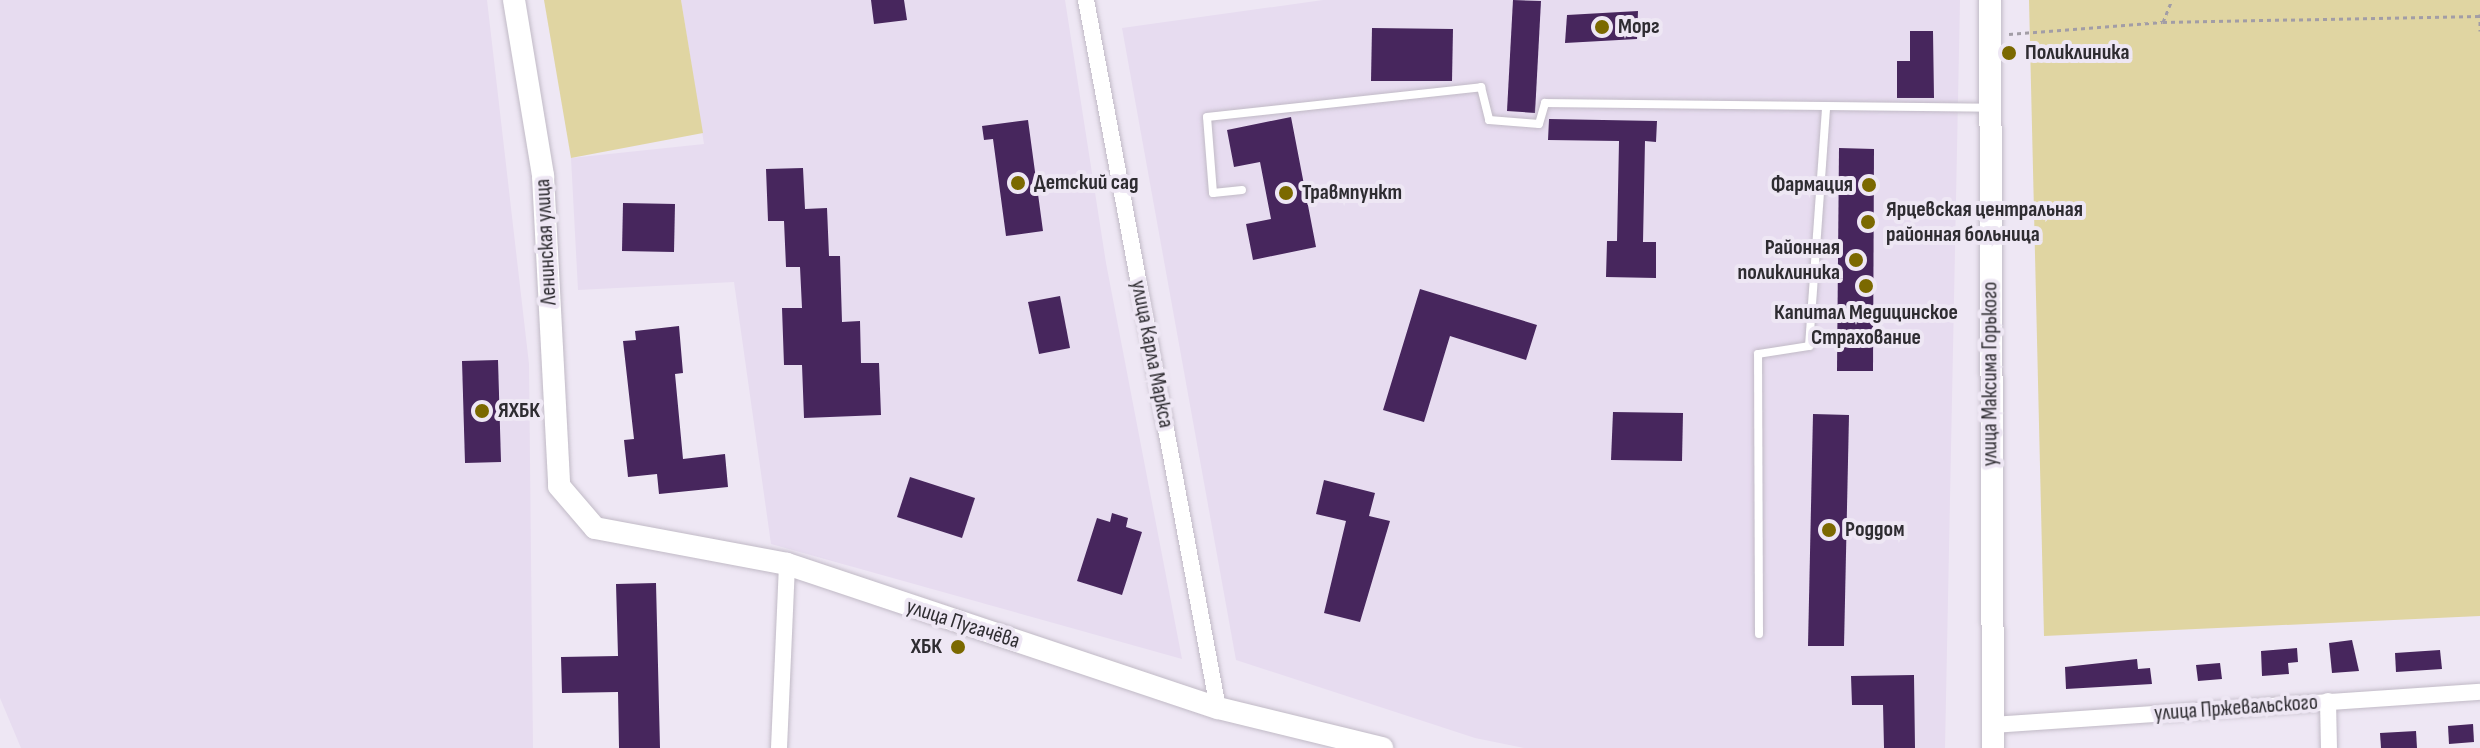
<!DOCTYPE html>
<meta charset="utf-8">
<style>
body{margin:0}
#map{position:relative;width:2480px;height:748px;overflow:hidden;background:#eee7f4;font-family:"Sofia Sans Condensed",sans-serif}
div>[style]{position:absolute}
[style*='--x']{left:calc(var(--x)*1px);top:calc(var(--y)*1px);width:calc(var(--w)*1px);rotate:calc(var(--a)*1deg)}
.built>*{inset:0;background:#e7dcf0}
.green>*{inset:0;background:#e0d5a2}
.building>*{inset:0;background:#47265d}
.path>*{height:3px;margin-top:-1.5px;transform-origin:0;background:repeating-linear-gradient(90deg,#a29da6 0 4px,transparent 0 8px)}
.roads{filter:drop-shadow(0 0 2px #c1bac6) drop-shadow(0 0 2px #c1bac6)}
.lane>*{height:8px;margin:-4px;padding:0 4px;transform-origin:4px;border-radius:4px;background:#fff}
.street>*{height:16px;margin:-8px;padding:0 8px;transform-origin:8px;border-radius:8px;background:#fff}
.secondary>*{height:22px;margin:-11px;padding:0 11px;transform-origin:11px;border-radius:11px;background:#fff}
.dots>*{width:22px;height:22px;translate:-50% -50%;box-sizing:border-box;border:4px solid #eee7f4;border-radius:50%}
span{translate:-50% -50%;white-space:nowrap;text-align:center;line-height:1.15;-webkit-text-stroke:8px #eee7f4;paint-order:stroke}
.poi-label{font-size:22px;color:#2e2c31;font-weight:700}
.left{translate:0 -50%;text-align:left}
.right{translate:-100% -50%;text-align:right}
.street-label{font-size:22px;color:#2e2c31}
</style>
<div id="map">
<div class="built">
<div style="clip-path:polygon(0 0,487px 0,529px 364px,533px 748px,21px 748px,0 698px)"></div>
<div style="clip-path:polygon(681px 0,1065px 0,1106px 263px,1182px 659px,771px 544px,734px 282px,578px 290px,571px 158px,704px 144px)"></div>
<div style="clip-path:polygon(1323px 0,1960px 0,1945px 748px,1524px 748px,1475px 738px,1236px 660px,1122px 28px)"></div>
</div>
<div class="green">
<div style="clip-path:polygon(544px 0,681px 0,703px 133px,571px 158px)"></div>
<div style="clip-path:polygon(2029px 0,2480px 0,2480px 616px,2044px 636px)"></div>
</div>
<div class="building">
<div style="clip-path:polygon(871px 0,904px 0,907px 20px,874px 24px)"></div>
<div style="clip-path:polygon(1513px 0,1541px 1px,1535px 113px,1507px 111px)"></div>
<div style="clip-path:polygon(1638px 11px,1637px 39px,1565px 43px,1567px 15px)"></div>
<div style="clip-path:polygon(1372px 28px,1453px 29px,1452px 81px,1371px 81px)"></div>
<div style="clip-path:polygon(1910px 31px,1933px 31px,1934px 98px,1897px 98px,1897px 61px,1910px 61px)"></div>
<div style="clip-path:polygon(1291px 117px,1316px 247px,1253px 260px,1246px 224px,1271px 219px,1260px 162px,1234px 167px,1227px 130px)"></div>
<div style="clip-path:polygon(1549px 119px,1657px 121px,1656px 142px,1645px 141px,1643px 242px,1656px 242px,1656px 278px,1606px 277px,1607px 241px,1617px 241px,1619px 141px,1548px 140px)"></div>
<div style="clip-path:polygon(1028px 120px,1043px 231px,1006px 236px,993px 139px,984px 140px,982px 126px)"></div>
<div style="clip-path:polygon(1839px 148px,1874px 149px,1873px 371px,1837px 371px)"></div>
<div style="clip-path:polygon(803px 168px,805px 209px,827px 208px,829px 256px,840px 256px,842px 322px,860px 321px,861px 363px,879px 363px,881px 415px,804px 418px,802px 365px,784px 365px,782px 308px,802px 308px,800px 267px,786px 267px,784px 221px,768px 221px,766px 169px)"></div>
<div style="clip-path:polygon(623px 203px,675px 204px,674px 252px,622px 251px)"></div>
<div style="clip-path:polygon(1420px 289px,1537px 325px,1526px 360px,1450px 336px,1424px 422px,1383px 410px)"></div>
<div style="clip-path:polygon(1060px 296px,1070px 348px,1039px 354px,1028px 302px)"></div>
<div style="clip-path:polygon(679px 326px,683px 373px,675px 374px,683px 459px,725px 454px,728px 487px,659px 494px,657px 474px,628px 477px,624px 440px,634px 439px,623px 341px,636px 340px,635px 331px)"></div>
<div style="clip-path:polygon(498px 360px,501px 462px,465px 463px,462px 361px)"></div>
<div style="clip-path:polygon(1613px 412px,1683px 413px,1682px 461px,1611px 460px)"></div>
<div style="clip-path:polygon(1813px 414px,1849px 415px,1844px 646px,1808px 646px)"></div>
<div style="clip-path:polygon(910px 477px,975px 498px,962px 538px,897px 517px)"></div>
<div style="clip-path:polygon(1324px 480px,1375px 493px,1369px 516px,1390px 521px,1360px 622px,1324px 613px,1346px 521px,1316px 514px)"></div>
<div style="clip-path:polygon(1112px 513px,1128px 518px,1126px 527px,1142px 532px,1122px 595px,1077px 581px,1097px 518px,1110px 522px)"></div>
<div style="clip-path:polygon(656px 583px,660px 748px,619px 748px,618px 692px,562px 693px,561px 657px,618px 656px,616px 584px)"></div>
<div style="clip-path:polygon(2352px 640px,2359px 671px,2332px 673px,2329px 643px)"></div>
<div style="clip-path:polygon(2297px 648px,2298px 662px,2288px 663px,2289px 674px,2262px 676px,2261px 651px)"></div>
<div style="clip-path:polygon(2440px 650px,2442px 669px,2396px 672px,2395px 653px)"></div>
<div style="clip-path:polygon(2137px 659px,2138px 669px,2150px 668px,2152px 684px,2066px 689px,2065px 667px)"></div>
<div style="clip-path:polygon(2220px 663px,2222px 679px,2198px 681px,2196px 665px)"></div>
<div style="clip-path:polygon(1914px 675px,1915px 748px,1884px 748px,1883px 705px,1852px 705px,1851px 676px)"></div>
<div style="clip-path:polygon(2473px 724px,2474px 742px,2449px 744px,2448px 726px)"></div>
<div style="clip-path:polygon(2416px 731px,2417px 748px,2381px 748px,2380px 733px)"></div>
</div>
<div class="path">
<div style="--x:2480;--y:14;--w:17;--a:90"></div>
<div style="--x:2163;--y:22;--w:317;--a:-1.1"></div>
<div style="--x:2009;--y:34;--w:154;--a:-4.5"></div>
<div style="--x:2163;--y:22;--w:24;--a:-68"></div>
</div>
<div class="roads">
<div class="lane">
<div style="--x:1242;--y:190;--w:29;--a:174"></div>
<div style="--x:1213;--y:193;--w:76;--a:-94.5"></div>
<div style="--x:1207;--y:117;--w:276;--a:-6.2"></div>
<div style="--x:1481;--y:87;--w:34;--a:76"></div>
<div style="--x:1489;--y:120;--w:50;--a:4.6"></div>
<div style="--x:1539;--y:124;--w:22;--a:-74"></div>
<div style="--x:1545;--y:103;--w:443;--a:0.6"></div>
<div style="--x:1759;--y:634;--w:280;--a:-90.2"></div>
<div style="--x:1758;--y:354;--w:52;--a:-8.9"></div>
<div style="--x:1809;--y:346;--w:237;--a:-85.9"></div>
</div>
<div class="street">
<div style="--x:1086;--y:0;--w:720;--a:79.44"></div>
<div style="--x:2328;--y:701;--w:47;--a:88.8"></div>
<div style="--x:1993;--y:725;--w:488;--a:-3.9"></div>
<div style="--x:779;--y:748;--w:184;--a:-87.5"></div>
</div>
<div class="secondary">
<div style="--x:514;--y:0;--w:178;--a:80.6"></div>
<div style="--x:543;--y:176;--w:310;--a:87"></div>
<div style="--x:559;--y:486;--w:55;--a:49.4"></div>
<div style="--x:595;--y:528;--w:195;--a:10.6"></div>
<div style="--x:787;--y:564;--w:454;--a:18.5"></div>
<div style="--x:1218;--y:708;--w:169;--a:13.7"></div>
<div style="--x:1990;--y:0;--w:748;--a:89.77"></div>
</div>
</div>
<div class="dots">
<div style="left:1602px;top:27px;background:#7b6900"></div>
<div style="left:2009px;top:53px;background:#7b6900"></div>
<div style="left:1018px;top:183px;background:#7b6900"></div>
<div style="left:1869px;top:185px;background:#7b6900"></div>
<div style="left:1286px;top:193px;background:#7b6900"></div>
<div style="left:1868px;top:222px;background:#7b6900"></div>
<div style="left:1856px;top:260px;background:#7b6900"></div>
<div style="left:1866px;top:286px;background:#7b6900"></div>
<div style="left:482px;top:411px;background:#7b6900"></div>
<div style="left:1829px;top:530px;background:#7b6900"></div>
<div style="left:958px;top:647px;background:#7b6900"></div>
</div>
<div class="poi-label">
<span class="left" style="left:1618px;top:27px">Морг</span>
<span class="left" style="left:2025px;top:53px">Поликлиника</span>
<span class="left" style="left:1034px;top:183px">Детский сад</span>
<span class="right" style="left:1853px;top:185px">Фармация</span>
<span class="left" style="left:1302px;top:193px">Травмпункт</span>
<span class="left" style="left:1886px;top:222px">Ярцевская центральная<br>районная больница</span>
<span class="right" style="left:1840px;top:260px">Районная<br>поликлиника</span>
<span style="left:1866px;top:325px">Капитал Медицинское<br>Страхование</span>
<span class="left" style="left:498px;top:411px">ЯХБК</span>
<span class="left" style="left:1845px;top:530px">Роддом</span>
<span class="right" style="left:942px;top:647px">ХБК</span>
</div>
<div class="street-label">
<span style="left:546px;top:242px;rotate:-93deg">Ленинская улица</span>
<span style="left:1152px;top:354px;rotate:79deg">улица Карла Маркса</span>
<span style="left:1990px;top:374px;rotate:-90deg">улица Максима Горького</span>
<span style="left:963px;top:624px;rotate:18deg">улица Пугачёва</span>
<span style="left:2236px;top:708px;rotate:-4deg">улица Пржевальского</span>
</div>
</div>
